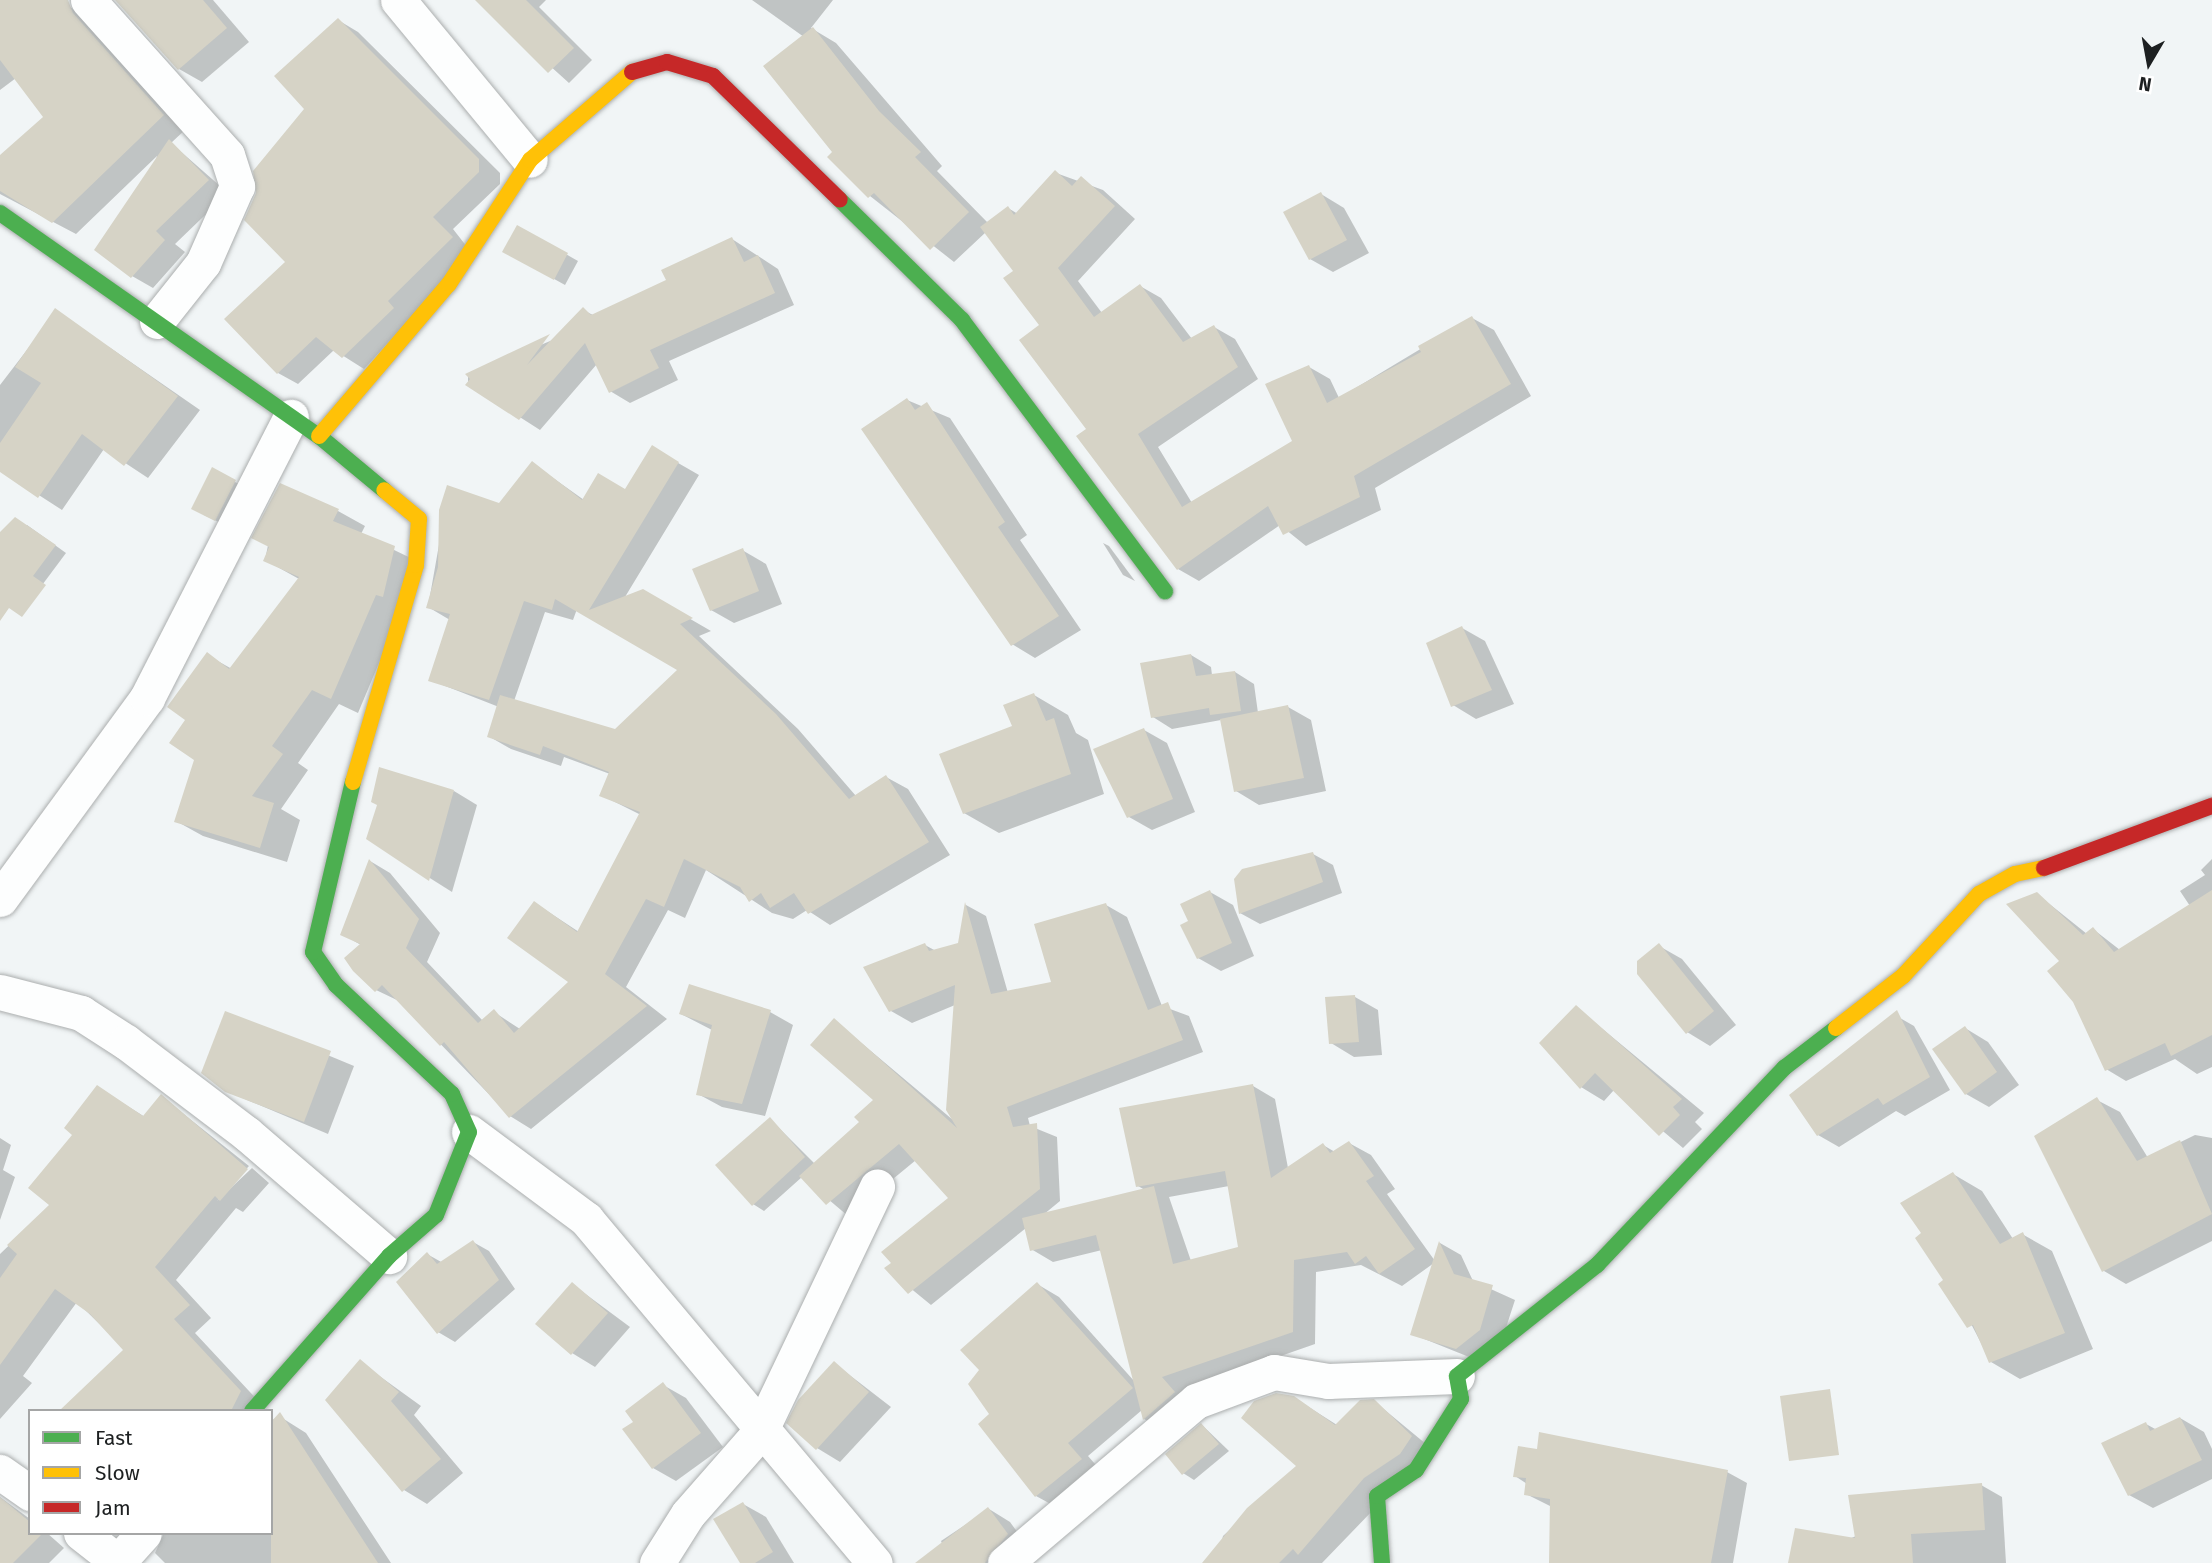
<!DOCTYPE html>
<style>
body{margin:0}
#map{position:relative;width:2212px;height:1563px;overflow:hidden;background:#f1f5f6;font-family:"Fira Sans",sans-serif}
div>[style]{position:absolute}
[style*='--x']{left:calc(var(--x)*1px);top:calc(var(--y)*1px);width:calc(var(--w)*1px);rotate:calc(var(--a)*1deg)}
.shadow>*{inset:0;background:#0003}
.building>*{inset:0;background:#d6d3c6}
.roads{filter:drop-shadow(0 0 2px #abaeae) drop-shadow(0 0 2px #abaeae)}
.street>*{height:35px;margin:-17.5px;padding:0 17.5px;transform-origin:17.5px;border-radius:17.5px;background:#fdfefe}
.fast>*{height:16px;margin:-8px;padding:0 8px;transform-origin:8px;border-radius:8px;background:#4caf50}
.slow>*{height:16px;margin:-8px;padding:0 8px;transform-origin:8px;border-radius:8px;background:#ffc107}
.jam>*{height:16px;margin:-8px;padding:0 8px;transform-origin:8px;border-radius:8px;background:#c62828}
span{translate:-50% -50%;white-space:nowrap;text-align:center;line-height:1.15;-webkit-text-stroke:6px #fff;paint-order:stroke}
.legend{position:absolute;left:28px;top:1409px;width:245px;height:126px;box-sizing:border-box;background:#fff;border:2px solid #a5a6a6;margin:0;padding:9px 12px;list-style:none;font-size:21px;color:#1d2021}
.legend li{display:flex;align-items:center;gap:14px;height:35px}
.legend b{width:35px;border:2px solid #a5a6a6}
.north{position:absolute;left:2114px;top:28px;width:70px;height:70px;-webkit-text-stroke:5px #fff;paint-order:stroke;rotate:190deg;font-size:19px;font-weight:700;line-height:28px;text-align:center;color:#1d2021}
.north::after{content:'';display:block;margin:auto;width:24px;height:32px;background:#1d2021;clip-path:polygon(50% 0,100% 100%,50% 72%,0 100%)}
</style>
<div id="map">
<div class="shadow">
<div style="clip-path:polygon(0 0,59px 0,92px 21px,186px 129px,171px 143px,228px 193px,175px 244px,185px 252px,153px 288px,132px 276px,157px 156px,76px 234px,0 194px,0 157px,45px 117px,16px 78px,0 90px)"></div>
<div style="clip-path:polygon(116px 0,213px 0,249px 42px,202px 82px,179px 69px)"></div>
<div style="clip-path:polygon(477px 0,546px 0,539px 7px,592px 60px,569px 83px)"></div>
<div style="clip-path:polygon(752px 0,833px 0,811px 28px,836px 43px,942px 166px,937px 171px,988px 223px,1008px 208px,1018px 214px,1056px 173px,1103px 190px,1135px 219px,1078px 281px,1102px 313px,1140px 286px,1161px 298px,1192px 339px,1214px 327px,1235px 339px,1258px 379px,1158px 447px,1192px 503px,1294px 442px,1309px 367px,1330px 379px,1339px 398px,1472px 318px,1494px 330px,1531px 396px,1375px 488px,1381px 510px,1306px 546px,1280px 525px,1199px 581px,1178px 569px,1089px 430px,1016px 272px,986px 232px,954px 262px,870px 196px,834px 153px,804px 37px)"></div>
<div style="clip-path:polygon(338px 20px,358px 32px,500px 173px,500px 184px,453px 229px,471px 252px,364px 369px,334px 350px,298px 384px,278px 373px,287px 262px,307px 109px)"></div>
<div style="clip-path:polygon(1321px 194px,1344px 208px,1369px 253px,1333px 272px,1310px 259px)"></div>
<div style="clip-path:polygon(518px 227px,578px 261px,565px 285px,504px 251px)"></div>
<div style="clip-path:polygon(732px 239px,778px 269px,794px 305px,669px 361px,678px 380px,630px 403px,610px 391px,597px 364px,540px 430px,468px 384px,468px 375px,555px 339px,583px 310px,593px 315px,668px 281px)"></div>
<div style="clip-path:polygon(40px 333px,109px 347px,200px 410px,148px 478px,104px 449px,62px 510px,0 470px,0 385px)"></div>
<div style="clip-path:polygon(907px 400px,950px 418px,1027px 535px,1020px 540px,1081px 630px,1035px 658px,1012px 644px)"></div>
<div style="clip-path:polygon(evenodd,652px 448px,699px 475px,625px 597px,642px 591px,711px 631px,699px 636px,798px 729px,856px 796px,886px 777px,908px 789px,950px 855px,830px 925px,807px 910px,793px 919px,772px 913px,706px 870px,685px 918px,668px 910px,626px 987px,667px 1019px,531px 1129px,510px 1116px,399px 1001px,376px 990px,361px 945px,342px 934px,370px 861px,390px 873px,440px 933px,427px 962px,483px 1021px,494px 1012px,520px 1029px,570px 982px,535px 903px,579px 932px,641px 815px,601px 795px,610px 774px,564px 757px,561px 766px,511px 749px,490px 737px,499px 707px,430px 680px,450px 620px,428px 607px,449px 488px,499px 505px,532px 463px,584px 500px,626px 491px,652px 448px,577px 609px,680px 669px,615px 731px,514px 701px,545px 612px,573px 620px,577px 609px)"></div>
<div style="clip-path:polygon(213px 470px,246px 488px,227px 526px,204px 515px)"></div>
<div style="clip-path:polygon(280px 486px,338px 511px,365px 526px,361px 534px,421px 563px,358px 713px,339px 704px,298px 763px,308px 770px,281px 809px,300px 820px,287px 862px,203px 836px,176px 821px,196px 760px,188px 720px,207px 655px,232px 669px,299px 579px,265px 560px)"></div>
<div style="clip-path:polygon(27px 525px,66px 553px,28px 604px,0 585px,0 534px)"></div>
<div style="clip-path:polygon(1103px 543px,1109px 546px,1135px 581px,1123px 575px)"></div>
<div style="clip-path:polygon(742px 550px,766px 564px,782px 604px,734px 623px,711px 610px)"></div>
<div style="clip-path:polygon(1462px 628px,1485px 641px,1514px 704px,1476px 719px,1453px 705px)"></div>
<div style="clip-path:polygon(1191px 655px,1211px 667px,1212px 675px,1235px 672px,1254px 684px,1258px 713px,1288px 707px,1311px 720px,1326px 791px,1259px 805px,1236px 791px,1221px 720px,1172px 729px,1153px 717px)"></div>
<div style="clip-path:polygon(1034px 695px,1068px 715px,1076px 733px,1088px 740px,1104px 794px,999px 833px,964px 813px)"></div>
<div style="clip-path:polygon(1144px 730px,1167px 743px,1195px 812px,1152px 830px,1129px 817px)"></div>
<div style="clip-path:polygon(454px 791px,477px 805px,452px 892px,368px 839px)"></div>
<div style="clip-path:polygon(1313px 854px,1333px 865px,1342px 893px,1260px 924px,1240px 913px,1243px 871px)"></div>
<div style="clip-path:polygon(2212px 859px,2212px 1067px,2197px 1074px,2175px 1059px,2126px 1081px,2106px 1069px,2037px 894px,2087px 934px,2093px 929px,2120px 950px,2190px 906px,2180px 891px,2205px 875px,2201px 870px)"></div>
<div style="clip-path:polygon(1210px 892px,1233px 905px,1254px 956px,1221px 971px,1198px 958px,1190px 922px)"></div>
<div style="clip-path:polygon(evenodd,966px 905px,986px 916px,1008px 993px,1053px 983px,1106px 905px,1127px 917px,1162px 1006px,1189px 1016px,1203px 1052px,1028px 1118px,1030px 1126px,1057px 1137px,1060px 1201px,1043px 1215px,1145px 1190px,1138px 1186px,1253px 1086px,1275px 1099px,1288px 1168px,1323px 1145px,1335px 1152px,1349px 1143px,1371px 1155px,1395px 1189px,1387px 1194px,1435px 1261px,1440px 1243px,1461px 1255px,1473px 1281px,1515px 1300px,1501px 1343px,1479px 1361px,1412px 1334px,1434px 1263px,1402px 1286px,1361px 1265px,1316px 1272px,1315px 1344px,1183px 1390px,1166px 1431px,1144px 1419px,1142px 1410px,1088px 1456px,1102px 1472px,1058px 1508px,1036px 1496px,981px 1424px,992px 1415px,1037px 1284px,1059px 1297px,1135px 1382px,1102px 1250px,1053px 1262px,1031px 1249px,1026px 1228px,931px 1305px,887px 1269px,951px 1199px,916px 1160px,848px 1216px,802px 1177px,764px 1211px,753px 1204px,770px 1119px,815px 1164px,861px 1122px,875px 1100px,834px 1020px,953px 1120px,955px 1005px,912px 1023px,891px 1011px,925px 945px,936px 951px,960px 944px,966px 905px,1229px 1186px,1240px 1248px,1191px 1261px,1169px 1197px,1229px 1186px)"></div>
<div style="clip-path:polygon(1659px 946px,1682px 959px,1736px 1025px,1710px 1046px,1687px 1032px)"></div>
<div style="clip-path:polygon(1355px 997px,1378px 1010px,1382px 1055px,1354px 1057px,1331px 1043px)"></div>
<div style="clip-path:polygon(1576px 1007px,1704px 1113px,1695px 1122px,1702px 1129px,1683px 1148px,1614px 1090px,1604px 1101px,1581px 1087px)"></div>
<div style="clip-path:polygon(770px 1012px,793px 1025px,765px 1116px,722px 1107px,698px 1094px,712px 1030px,681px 1014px)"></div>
<div style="clip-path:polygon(226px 1013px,354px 1066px,328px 1134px,226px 1091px)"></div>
<div style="clip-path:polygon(1893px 1014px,1914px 1026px,1950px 1090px,1905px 1116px,1896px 1111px,1839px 1147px,1818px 1135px)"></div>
<div style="clip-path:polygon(1965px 1028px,1988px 1042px,2019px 1085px,1989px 1107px,1966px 1094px)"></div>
<div style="clip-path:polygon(97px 1087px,145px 1117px,161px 1096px,249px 1166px,217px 1201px,252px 1168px,269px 1183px,243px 1212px,236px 1208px,176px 1280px,211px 1318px,195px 1333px,262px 1405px,260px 1411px,226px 1411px,126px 1350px,77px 1302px,23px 1376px,32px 1383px,0 1419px,0 1254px,51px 1205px)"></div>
<div style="clip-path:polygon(2097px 1100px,2120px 1112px,2148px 1158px,2195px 1135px,2212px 1138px,2212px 1241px,2126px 1284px,2104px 1271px)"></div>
<div style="clip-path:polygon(0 1138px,11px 1145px,3px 1170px,15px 1177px,0 1220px)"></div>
<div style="clip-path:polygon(1953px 1174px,1982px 1191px,2013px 1239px,2022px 1234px,2052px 1251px,2093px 1349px,2020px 1379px,1991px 1362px,1924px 1234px)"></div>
<div style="clip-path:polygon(473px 1242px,489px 1251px,515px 1289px,455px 1342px,438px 1332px,427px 1254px,443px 1263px)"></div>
<div style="clip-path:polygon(572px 1284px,630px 1327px,595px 1367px,572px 1353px)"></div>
<div style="clip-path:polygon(360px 1362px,421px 1406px,414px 1415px,463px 1473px,427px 1504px,404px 1490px)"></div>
<div style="clip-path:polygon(834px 1363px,891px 1407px,840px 1462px,817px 1448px)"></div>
<div style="clip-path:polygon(663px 1385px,686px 1398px,723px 1447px,676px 1481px,653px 1468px,635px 1422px)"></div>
<div style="clip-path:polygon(1293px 1397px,1337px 1425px,1374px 1401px,1432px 1449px,1322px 1563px,1216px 1563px,1223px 1536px,1299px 1466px)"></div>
<div style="clip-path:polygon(279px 1416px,306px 1433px,391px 1563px,165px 1563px,155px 1553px,164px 1533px,271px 1533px,271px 1421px)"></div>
<div style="clip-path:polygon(2180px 1418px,2204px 1432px,2212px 1449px,2212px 1479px,2153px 1508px,2129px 1495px,2146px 1424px,2157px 1430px)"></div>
<div style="clip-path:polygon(1202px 1425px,1229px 1451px,1194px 1480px,1183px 1473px)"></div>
<div style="clip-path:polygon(1727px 1472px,1747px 1483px,1733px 1563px,1575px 1563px,1552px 1507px,1526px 1494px,1527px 1484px,1515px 1476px)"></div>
<div style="clip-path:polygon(1981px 1485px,2002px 1497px,2006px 1563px,1790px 1563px)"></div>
<div style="clip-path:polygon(0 1497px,30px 1519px,30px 1533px,47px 1533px,64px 1548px,49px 1563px,0 1563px)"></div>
<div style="clip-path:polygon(743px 1504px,766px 1517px,794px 1563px,742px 1563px)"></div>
<div style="clip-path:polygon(989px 1509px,1010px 1522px,1028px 1547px,1013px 1563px,950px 1563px,941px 1541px)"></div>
</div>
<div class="building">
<div style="clip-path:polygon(0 0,68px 0,73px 13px,164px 115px,52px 223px,0 191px,0 155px,43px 117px,0 60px)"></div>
<div style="clip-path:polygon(115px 0,203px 0,227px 28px,178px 70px)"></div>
<div style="clip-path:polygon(475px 0,526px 0,574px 48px,548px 73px)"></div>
<div style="clip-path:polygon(338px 18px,479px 159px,479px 172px,433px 217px,453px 237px,388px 301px,394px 308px,342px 358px,316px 337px,277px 374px,224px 319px,285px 262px,244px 220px,256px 193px,253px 171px,304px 109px,274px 76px)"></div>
<div style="clip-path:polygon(813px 27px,879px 111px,921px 152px,915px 157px,969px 212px,930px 250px,874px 193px,868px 198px,827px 157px,832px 152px,763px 66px)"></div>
<div style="clip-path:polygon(169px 139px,209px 180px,156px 231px,165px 240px,131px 278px,94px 250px)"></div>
<div style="clip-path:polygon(1055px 170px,1072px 186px,1081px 176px,1115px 206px,1058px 268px,1094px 317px,1140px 284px,1183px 342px,1214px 325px,1238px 367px,1138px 434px,1182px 507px,1292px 441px,1265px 384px,1309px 365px,1327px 403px,1421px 352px,1418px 346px,1472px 316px,1511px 384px,1354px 476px,1360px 497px,1283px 535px,1268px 506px,1177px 570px,1076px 436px,1086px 429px,1019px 340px,1039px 325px,1003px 278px,1013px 271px,980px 227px,1008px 206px,1014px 215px)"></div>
<div style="clip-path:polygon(1321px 192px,1347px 240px,1309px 260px,1283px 212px)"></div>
<div style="clip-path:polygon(517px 225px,568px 253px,554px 280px,502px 252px)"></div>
<div style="clip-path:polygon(732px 237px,744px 262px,758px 255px,775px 293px,650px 350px,659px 368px,609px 393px,585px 343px,519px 420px,465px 385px,470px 379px,465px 374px,550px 334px,527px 365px,583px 307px,591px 315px,666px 280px,661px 270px)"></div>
<div style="clip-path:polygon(55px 308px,178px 396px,124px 466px,82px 434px,38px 498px,0 472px,0 443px,41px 383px,15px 367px)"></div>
<div style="clip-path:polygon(907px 398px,915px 410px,927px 402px,1005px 522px,998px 527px,1059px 616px,1011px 646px,861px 429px)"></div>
<div style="clip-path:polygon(652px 445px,679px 462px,589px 610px,643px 589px,693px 618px,680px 624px,776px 714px,849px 799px,886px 775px,929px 842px,808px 914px,794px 893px,770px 908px,761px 893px,749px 902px,740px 887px,684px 859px,664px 907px,646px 899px,605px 974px,647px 1006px,509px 1118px,444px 1042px,440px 1046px,382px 985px,375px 992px,353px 971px,344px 958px,360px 944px,340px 935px,369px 859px,419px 919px,406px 948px,478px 1023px,494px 1009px,514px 1033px,568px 982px,507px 938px,534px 901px,577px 932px,640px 812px,599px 796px,609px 772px,543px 746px,540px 755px,487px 737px,500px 695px,615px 729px,677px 670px,555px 599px,552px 610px,524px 601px,489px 700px,428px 681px,450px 614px,426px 608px,438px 567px,439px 510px,447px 485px,499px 503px,532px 461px,582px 500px,598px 473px,625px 489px)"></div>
<div style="clip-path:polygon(212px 467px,236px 480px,215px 521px,191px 509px)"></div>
<div style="clip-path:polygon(280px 483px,339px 509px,333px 521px,395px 546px,383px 597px,376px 595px,331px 699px,312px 690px,272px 746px,283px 754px,252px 796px,274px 803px,260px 848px,174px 822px,194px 760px,169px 743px,185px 720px,167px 707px,207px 652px,229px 669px,299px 577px,263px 561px,269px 547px,251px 538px)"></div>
<div style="clip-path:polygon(15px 517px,56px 545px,33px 576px,46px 585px,22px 617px,9px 608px,0 621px,0 532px)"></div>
<div style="clip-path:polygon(743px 548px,759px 591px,710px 611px,692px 569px)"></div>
<div style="clip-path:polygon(1462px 626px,1492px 690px,1451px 707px,1426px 643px)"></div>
<div style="clip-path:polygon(1191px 654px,1196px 676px,1235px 671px,1241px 711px,1210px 715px,1209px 708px,1151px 718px,1140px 663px)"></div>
<div style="clip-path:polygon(1034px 693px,1046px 721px,1054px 718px,1071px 774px,963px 814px,939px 754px,1012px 726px,1003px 705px)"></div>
<div style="clip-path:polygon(1288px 705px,1304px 778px,1234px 792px,1220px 719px)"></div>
<div style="clip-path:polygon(1144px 728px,1173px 799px,1127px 818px,1093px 749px)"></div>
<div style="clip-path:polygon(379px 767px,454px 790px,429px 881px,366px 839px,377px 805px,371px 802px)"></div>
<div style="clip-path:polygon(1313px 852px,1323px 882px,1239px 914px,1234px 879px,1242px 869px)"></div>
<div style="clip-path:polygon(1210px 890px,1232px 943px,1197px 959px,1180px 925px,1188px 921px,1180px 904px)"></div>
<div style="clip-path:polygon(2212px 890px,2212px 1035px,2171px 1056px,2165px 1043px,2105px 1071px,2073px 1002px,2047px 971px,2059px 961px,2006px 904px,2037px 892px,2083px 935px,2093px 927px,2114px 952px)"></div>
<div style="clip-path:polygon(965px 902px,991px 994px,1051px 982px,1034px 924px,1106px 903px,1148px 1010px,1168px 1002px,1183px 1040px,1007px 1107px,1013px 1127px,1037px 1123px,1040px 1189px,908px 1294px,884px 1268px,891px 1263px,881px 1252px,948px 1198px,899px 1144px,826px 1205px,799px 1176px,859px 1122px,854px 1117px,873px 1100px,810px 1045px,834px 1018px,957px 1128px,946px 1110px,955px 985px,889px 1012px,863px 967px,925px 943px,929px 951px,958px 943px)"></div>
<div style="clip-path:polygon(1659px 943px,1714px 1011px,1686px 1034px,1637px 974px,1637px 961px)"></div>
<div style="clip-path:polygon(689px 984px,771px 1010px,742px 1104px,696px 1095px,712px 1025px,679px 1014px)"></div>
<div style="clip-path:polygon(1355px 995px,1359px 1042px,1329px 1044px,1325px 997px)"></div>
<div style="clip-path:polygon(1576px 1005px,1682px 1099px,1673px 1107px,1680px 1115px,1659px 1136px,1595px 1073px,1580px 1089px,1539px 1043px)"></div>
<div style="clip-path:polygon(1897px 1010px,1930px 1077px,1883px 1105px,1878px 1098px,1817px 1136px,1789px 1095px)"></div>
<div style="clip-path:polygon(225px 1011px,331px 1051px,304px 1122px,225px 1092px,201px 1073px)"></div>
<div style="clip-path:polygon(1965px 1026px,1997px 1072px,1965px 1095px,1932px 1049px)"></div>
<div style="clip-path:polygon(1253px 1084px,1271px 1178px,1323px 1143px,1330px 1153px,1349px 1141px,1374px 1176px,1366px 1181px,1415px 1249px,1379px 1274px,1366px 1256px,1355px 1264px,1347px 1252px,1294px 1260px,1293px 1332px,1162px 1377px,1175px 1392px,1143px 1420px,1096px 1235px,1030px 1251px,1022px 1218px,1154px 1186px,1173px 1264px,1238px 1247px,1225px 1171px,1136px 1187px,1119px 1108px)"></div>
<div style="clip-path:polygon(97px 1085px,143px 1116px,161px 1094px,248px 1169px,220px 1201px,215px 1196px,155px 1267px,190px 1305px,174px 1319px,241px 1391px,231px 1411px,59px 1411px,123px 1350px,90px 1314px,55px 1289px,0 1365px,0 1278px,17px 1254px,7px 1245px,49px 1205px,28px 1188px,72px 1135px,64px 1128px)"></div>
<div style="clip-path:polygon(2097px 1097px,2137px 1161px,2180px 1140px,2212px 1214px,2102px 1272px,2034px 1136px)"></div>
<div style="clip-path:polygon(770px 1117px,805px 1157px,752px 1206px,715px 1165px)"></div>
<div style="clip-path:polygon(1953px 1172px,2000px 1244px,2023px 1232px,2065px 1333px,1989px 1363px,1973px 1325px,1967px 1328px,1938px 1284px,1943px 1280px,1915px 1238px,1921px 1233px,1900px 1203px)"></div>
<div style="clip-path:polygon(473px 1240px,499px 1280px,437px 1334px,396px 1282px,427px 1252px,437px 1264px)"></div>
<div style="clip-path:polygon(1439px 1241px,1454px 1274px,1493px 1285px,1480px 1330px,1456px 1349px,1410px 1335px)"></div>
<div style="clip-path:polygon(572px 1282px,608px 1313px,571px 1355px,535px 1324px)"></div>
<div style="clip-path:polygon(1037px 1282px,1133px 1388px,1068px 1443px,1082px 1459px,1035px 1497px,978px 1424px,989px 1414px,968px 1384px,979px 1370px,960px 1350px)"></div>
<div style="clip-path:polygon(360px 1359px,399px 1392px,391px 1401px,441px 1459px,402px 1492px,325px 1400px)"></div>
<div style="clip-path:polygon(834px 1361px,869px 1392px,816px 1450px,786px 1423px,798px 1400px)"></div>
<div style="clip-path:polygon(663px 1382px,701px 1433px,652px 1469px,622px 1429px,633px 1422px,625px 1411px)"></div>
<div style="clip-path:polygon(1830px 1389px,1839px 1455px,1789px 1461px,1780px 1396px)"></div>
<div style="clip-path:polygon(1276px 1393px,1294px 1396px,1335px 1425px,1360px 1400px,1374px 1399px,1412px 1436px,1400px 1454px,1364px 1478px,1298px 1555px,1293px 1549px,1279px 1563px,1202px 1563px,1247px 1508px,1296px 1466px,1241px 1418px,1254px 1401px)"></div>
<div style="clip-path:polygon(280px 1412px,378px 1563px,271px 1563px,271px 1422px)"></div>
<div style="clip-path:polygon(2180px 1417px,2202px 1460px,2128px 1496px,2101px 1443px,2146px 1422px,2150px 1431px)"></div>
<div style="clip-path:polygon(1201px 1423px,1219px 1444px,1182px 1475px,1165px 1454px)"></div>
<div style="clip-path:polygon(1539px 1432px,1728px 1470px,1711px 1563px,1549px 1563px,1550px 1499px,1524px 1495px,1526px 1478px,1513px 1477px,1518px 1446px,1537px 1449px)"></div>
<div style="clip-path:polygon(1982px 1483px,1985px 1530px,1911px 1534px,1913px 1563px,1788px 1563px,1795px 1528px,1855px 1538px,1848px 1495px)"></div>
<div style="clip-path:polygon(0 1497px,30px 1522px,30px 1533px,42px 1534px,13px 1563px,0 1563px)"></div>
<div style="clip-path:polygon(743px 1502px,773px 1552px,755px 1563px,740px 1563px,713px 1519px)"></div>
<div style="clip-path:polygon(988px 1507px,1008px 1534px,985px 1563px,915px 1563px)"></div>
</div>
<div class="roads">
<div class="street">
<div style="--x:88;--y:0;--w:208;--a:48.1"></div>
<div style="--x:227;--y:155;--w:33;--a:72"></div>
<div style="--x:237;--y:186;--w:84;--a:113.8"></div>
<div style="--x:203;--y:263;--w:74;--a:128.4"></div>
<div style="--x:398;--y:0;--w:207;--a:50.5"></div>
<div style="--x:0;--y:899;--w:249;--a:-53.8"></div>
<div style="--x:147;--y:698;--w:316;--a:-62.9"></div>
<div style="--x:0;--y:992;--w:84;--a:14.5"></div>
<div style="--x:81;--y:1013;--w:54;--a:32.8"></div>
<div style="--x:126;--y:1042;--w:151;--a:37.2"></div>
<div style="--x:246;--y:1133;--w:189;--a:40.7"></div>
<div style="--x:469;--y:1132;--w:146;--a:36.6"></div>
<div style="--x:586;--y:1219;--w:449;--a:50"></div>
<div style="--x:0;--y:1472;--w:37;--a:35"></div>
<div style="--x:81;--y:1533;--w:47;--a:38.1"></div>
<div style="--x:117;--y:1563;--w:40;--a:-48"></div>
<div style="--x:657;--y:1563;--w:58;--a:-57.7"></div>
<div style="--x:688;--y:1514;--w:109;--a:-48.7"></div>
<div style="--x:760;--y:1432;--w:272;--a:-64.5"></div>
<div style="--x:1005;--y:1563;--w:250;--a:-40.3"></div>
<div style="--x:1196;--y:1401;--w:83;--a:-20.4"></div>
<div style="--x:1274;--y:1372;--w:55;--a:9.5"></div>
<div style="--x:1328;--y:1381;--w:129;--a:-2.2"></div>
</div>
<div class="fast">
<div style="--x:840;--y:200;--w:171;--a:44.5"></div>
<div style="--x:962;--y:320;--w:339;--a:53.2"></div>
<div style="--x:0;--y:213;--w:389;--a:35"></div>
<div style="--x:319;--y:436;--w:85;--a:39.7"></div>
<div style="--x:252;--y:1411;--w:207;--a:-48.5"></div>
<div style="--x:389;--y:1256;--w:62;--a:-41.1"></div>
<div style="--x:436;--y:1215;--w:89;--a:-68.3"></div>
<div style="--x:469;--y:1132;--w:42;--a:-114.1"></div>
<div style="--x:452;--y:1094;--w:159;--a:-136.8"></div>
<div style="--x:336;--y:985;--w:40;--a:-124.9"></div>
<div style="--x:313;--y:952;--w:175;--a:-76.8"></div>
<div style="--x:1382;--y:1563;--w:67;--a:-94.3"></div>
<div style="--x:1377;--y:1496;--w:47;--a:-33.7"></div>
<div style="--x:1416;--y:1470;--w:84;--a:-57.6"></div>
<div style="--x:1461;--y:1399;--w:23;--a:-100"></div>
<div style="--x:1457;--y:1376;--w:179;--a:-38.4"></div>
<div style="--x:1597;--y:1265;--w:272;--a:-46.5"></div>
<div style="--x:1784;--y:1068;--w:66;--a:-37.6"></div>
</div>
<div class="slow">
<div style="--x:319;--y:436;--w:200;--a:-49.5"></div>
<div style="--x:449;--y:284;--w:148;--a:-56.8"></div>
<div style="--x:530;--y:160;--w:135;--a:-40.8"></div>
<div style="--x:353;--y:782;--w:226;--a:-73.8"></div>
<div style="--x:416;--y:565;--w:46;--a:-86.3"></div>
<div style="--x:419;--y:519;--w:45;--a:-140.4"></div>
<div style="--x:1836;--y:1028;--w:85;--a:-37.8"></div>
<div style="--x:1903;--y:976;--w:112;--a:-47.2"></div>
<div style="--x:1979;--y:894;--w:41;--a:-29.1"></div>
<div style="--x:2015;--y:874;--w:30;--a:-12"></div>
</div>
<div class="jam">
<div style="--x:632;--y:72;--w:36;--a:-16"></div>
<div style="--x:667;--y:62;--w:48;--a:16.9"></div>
<div style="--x:713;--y:76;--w:177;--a:44.3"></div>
<div style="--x:2044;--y:868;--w:179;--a:-20.3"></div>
</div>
</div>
<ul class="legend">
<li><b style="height:9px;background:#4caf50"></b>Fast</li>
<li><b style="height:9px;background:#ffc107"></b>Slow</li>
<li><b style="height:9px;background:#c62828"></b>Jam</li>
</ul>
<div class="north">N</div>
</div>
